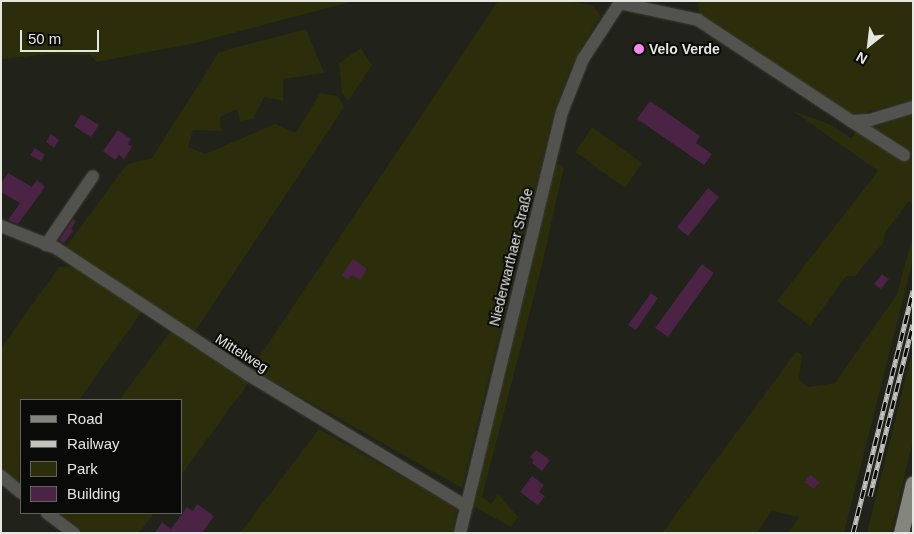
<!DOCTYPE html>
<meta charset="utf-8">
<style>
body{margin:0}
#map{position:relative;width:914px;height:534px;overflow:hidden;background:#21221a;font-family:Helvetica,sans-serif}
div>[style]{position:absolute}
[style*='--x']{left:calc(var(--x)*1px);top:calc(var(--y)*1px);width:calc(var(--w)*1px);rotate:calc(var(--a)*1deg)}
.green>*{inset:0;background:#2b2d0b}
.building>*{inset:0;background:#4a2345}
.roads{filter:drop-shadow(0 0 1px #3d3d36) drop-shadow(0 0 1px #3d3d36)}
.minor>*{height:12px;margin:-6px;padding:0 6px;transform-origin:6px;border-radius:6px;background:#52534f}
.major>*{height:15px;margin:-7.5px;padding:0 7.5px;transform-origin:7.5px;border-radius:7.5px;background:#84857c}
.rail>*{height:5px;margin-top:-2.5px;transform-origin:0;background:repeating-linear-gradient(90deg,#0a0b08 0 9px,#c3c3be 0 18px);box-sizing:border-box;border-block:1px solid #c3c3be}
.dots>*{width:14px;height:14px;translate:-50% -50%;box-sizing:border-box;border:2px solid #0a0b08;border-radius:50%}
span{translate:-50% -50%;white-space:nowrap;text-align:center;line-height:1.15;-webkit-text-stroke:4px #0a0b08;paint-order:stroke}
.poi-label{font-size:14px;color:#e6e6e1;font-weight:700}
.left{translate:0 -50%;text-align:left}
.street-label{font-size:14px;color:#e6e6e1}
.frame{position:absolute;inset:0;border:2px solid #e6e6e1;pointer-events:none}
.legend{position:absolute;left:20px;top:399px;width:162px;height:115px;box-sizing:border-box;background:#0a0b08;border:1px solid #62635f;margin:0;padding:6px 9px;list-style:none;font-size:15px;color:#e6e6e1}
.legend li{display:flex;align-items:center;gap:10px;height:25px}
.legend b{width:25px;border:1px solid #62635f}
.north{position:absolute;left:844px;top:20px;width:50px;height:50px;-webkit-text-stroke:4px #0a0b08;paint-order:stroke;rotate:209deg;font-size:14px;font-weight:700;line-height:20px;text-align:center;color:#e6e6e1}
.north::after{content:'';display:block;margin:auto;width:18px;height:22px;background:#e6e6e1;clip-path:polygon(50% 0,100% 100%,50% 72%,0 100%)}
.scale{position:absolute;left:20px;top:30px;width:79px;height:22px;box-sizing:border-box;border:2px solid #e6e6e1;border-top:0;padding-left:6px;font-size:15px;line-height:18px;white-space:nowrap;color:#e6e6e1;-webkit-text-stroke:4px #0a0b08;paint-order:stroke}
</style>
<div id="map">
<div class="green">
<div style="clip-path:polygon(1px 1px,354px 1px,195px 43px,97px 62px,90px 55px,52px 54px,1px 59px)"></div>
<div style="clip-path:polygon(498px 1px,566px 1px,592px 5px,601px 15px,572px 65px,553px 116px,462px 488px,251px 369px)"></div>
<div style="clip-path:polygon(698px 1px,913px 1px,913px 100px,860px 114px,850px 113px,699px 14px)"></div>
<div style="clip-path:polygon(306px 29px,324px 73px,283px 79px,283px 101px,264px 97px,253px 119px,240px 121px,237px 109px,220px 117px,221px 131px,193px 130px,188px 147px,205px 154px,275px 124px,296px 133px,320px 93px,338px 96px,344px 107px,193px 334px,65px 248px,127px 164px,152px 158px,219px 52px)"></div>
<div style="clip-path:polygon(361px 48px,372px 65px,348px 101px,342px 93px,339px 63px)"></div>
<div style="clip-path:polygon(793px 111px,829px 124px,851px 138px,857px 130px,900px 158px,913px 158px,913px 205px,909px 201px,885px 233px,883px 243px,855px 276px,846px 276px,810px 326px,777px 301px,878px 171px)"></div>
<div style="clip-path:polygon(913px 113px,913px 155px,867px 128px,873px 127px)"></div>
<div style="clip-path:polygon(592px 127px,642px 163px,625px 188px,575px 152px)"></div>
<div style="clip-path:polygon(556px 164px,564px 166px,542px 265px,482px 497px,491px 504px,498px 494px,518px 517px,511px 527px,473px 506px)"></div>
<div style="clip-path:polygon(913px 235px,913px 259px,844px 533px,788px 533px,799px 517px,772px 511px,758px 531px,760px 533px,662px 533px,796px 352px,802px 354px,799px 379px,808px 387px,835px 383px,897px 294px)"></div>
<div style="clip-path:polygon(76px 266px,143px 310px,79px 400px,21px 400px,19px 485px,1px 470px,1px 348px,59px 267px)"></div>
<div style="clip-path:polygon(171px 331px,250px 381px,181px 475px,181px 400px,119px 400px)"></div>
<div style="clip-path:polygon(913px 349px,913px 441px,891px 533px,867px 533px)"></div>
<div style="clip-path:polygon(319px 429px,458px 508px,452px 533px,240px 533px)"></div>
<div style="clip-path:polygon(58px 513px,154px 513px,139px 533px,84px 533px)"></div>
</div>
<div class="building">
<div style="clip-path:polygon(650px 101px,700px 136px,696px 143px,712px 154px,704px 165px,637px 119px)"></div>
<div style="clip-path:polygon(81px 114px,99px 125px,91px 137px,74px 126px)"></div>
<div style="clip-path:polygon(118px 130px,131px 139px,128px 144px,132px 147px,124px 159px,119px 155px,115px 160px,103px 151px)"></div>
<div style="clip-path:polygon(51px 134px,59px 140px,54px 148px,46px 142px)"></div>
<div style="clip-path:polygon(35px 148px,45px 155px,41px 161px,30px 155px)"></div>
<div style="clip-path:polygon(8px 173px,32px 187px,37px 180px,45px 187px,18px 224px,8px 220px,20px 203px,1px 192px,1px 184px)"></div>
<div style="clip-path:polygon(708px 188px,719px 197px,688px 236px,677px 227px)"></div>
<div style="clip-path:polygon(73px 219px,76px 221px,71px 229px,73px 231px,64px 243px,59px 240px)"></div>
<div style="clip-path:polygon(353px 259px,367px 269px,360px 280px,352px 275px,348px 280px,342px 275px)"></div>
<div style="clip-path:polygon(702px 264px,714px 273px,668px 337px,655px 328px)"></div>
<div style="clip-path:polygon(882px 274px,889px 279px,881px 289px,874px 284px)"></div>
<div style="clip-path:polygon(651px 293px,658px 298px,636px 330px,628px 325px)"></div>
<div style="clip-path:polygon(536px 450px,550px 460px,542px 471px,532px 463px,534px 460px,530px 457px)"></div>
<div style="clip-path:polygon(810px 474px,820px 482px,814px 489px,804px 482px)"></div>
<div style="clip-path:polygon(532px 476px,544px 485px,539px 492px,545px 496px,538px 505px,520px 492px)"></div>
<div style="clip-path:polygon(197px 504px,214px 516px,202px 533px,155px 533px,162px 522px,171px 529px,187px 507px,193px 511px)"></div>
</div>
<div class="roads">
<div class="minor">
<div style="--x:619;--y:3;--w:81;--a:12.1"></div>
<div style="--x:698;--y:20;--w:183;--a:33.4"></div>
<div style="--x:851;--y:121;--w:19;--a:-3"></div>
<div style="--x:870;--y:120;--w:45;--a:-16.8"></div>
<div style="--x:851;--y:121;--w:63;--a:32.7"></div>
<div style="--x:1;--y:226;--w:59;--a:21.8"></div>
<div style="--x:56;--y:248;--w:229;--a:33.4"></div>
<div style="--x:247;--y:374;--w:256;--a:31.1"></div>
<div style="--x:46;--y:245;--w:83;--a:-55.7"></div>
<div style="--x:1;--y:476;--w:26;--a:40"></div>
<div style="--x:47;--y:513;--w:34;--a:37"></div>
<div style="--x:460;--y:533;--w:433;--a:-76.4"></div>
<div style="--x:562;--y:112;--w:57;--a:-68.4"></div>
<div style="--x:583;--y:59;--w:69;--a:-56.8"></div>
</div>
<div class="major">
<div style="--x:901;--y:533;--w:51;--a:-76.5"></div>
</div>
</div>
<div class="rail">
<div style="--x:870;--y:496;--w:177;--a:-76"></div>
<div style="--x:853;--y:533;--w:250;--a:-76.1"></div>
</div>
<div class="dots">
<div style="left:639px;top:49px;background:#f888eb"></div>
</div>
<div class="poi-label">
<span class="left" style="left:649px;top:49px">Velo Verde</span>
</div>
<div class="street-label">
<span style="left:511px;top:257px;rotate:-76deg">Niederwarthaer Straße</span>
<span style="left:242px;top:353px;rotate:32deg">Mittelweg</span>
</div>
<div class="frame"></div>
<ul class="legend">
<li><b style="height:6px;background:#84857c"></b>Road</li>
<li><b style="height:6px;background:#c3c3be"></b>Railway</li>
<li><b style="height:14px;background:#2b2d0b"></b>Park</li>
<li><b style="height:14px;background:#4a2345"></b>Building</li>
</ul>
<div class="north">N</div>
<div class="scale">50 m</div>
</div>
